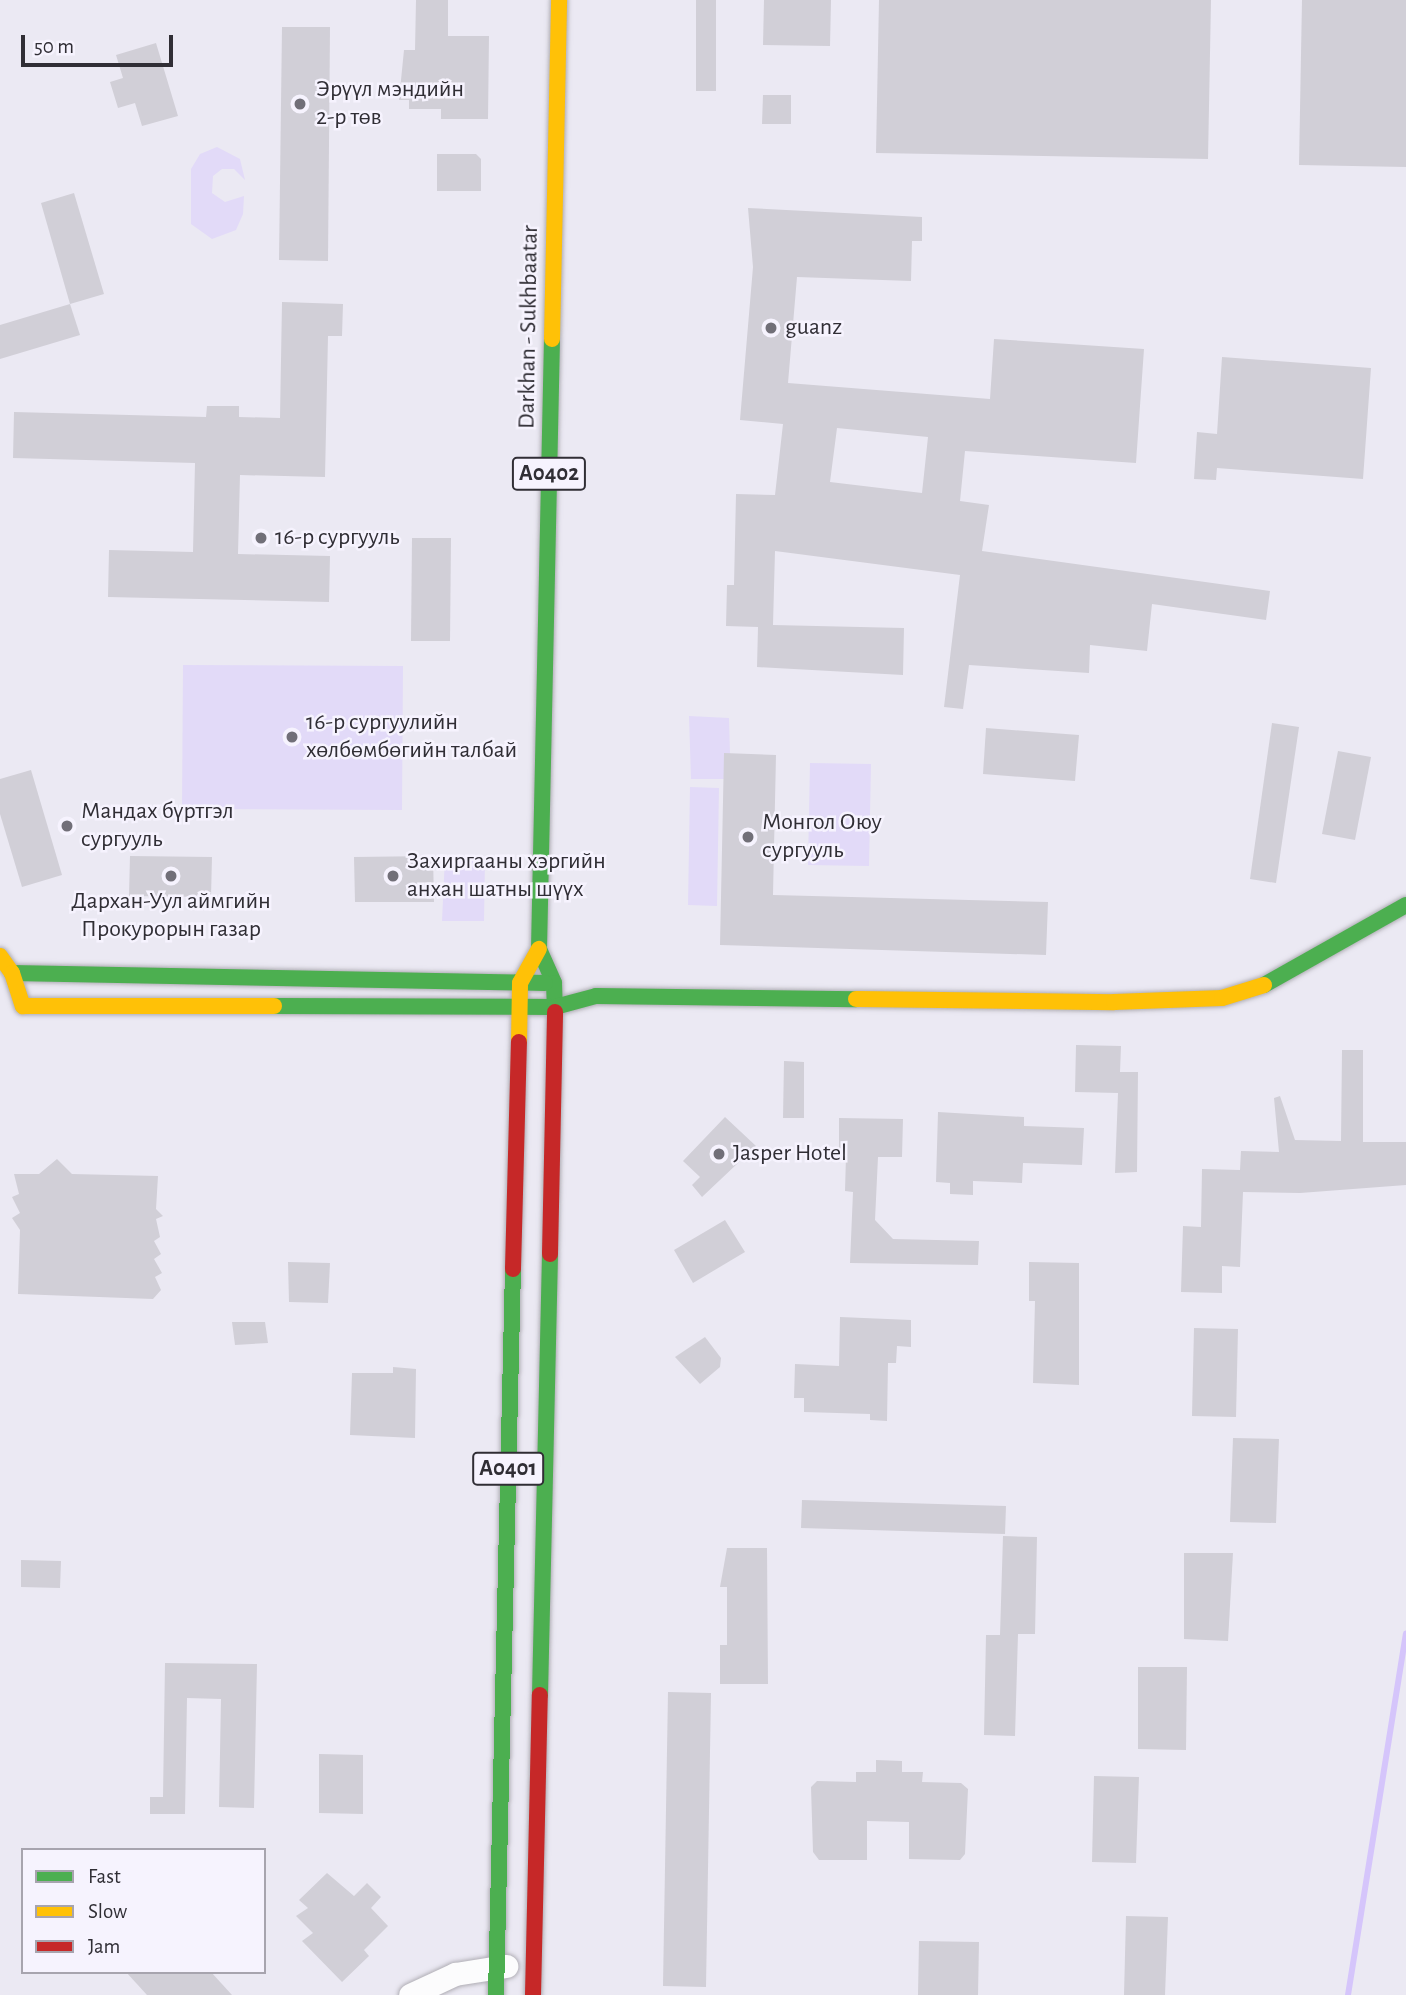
<!DOCTYPE html>
<meta charset="utf-8">
<style>
body{margin:0}
#map{position:relative;width:1406px;height:1995px;overflow:hidden;background:#ebe9f3;font-family:"Alegreya Sans",sans-serif}
div>[style]{position:absolute}
[style*='--x']{left:calc(var(--x)*1px);top:calc(var(--y)*1px);width:calc(var(--w)*1px);rotate:calc(var(--a)*1deg)}
.green>*{inset:0;background:#e2daf8}
.stream>*{height:6px;margin:-3px;padding:0 3px;transform-origin:3px;border-radius:3px;background:#d5c5fb}
.building>*{inset:0;background:#d1cfd7}
.roads{filter:drop-shadow(0 0 2px #b0aeb5) drop-shadow(0 0 2px #b0aeb5)}
.street>*{height:23px;margin:-11.5px;padding:0 11.5px;transform-origin:11.5px;border-radius:11.5px;background:#fcfcfd}
.fast>*{height:16px;margin:-8px;padding:0 8px;transform-origin:8px;border-radius:8px;background:#4caf50}
.slow>*{height:16px;margin:-8px;padding:0 8px;transform-origin:8px;border-radius:8px;background:#ffc107}
.jam>*{height:16px;margin:-8px;padding:0 8px;transform-origin:8px;border-radius:8px;background:#c62828}
.dots>*{width:19px;height:19px;translate:-50% -50%;box-sizing:border-box;border:4px solid #f6f3fe;border-radius:50%}
span{translate:-50% -50%;white-space:nowrap;text-align:center;line-height:1.15;-webkit-text-stroke:5px #f6f3fe;paint-order:stroke}
.shield-label span{padding:2px 5px;background:#f6f3fe;border:2px solid;border-radius:5px;-webkit-text-stroke-width:0}
.shield-label{font-size:23px;color:#302e35;font-weight:700}
.poi-label{font-size:24px;color:#302e35}
.left{translate:0 -50%;text-align:left}
.street-label{font-size:24px;color:#302e35}
.legend{position:absolute;left:21px;top:1848px;width:245px;height:126px;box-sizing:border-box;background:#f6f3fe;border:2px solid #a7a4ae;margin:0;padding:9px 12px;list-style:none;font-size:21px;color:#302e35}
.legend li{display:flex;align-items:center;gap:14px;height:35px}
.legend b{width:35px;border:2px solid #a7a4ae}
.scale{position:absolute;left:21px;top:35px;width:152px;height:32px;box-sizing:border-box;border:4px solid #302e35;border-top:0;padding-left:9px;font-size:21px;line-height:24px;white-space:nowrap;color:#302e35;-webkit-text-stroke:5px #f6f3fe;paint-order:stroke}
</style>
<div id="map">
<div class="green">
<div style="clip-path:polygon(217px 147px,240px 159px,245px 180px,234px 169px,222px 169px,213px 176px,212px 193px,225px 202px,244px 196px,243px 214px,236px 230px,212px 239px,191px 224px,191px 169px,200px 154px)"></div>
<div style="clip-path:polygon(183px 665px,403px 666px,402px 810px,182px 809px)"></div>
<div style="clip-path:polygon(689px 716px,729px 718px,730px 754px,724px 779px,691px 779px)"></div>
<div style="clip-path:polygon(810px 763px,871px 764px,869px 866px,808px 865px)"></div>
<div style="clip-path:polygon(690px 787px,719px 788px,717px 906px,688px 905px)"></div>
<div style="clip-path:polygon(445px 857px,485px 858px,484px 921px,442px 921px)"></div>
</div>
<div class="stream">
<div style="--x:1348;--y:1995;--w:366;--a:-80.9"></div>
</div>
<div class="building">
<div style="clip-path:polygon(416px 0,448px 0,448px 36px,489px 36px,488px 119px,441px 119px,441px 109px,409px 109px,409px 100px,399px 100px,404px 50px,415px 50px)"></div>
<div style="clip-path:polygon(696px 0,716px 0,716px 91px,696px 91px)"></div>
<div style="clip-path:polygon(764px 0,831px 0,830px 46px,763px 45px)"></div>
<div style="clip-path:polygon(879px 0,1211px 0,1208px 159px,876px 153px)"></div>
<div style="clip-path:polygon(1302px 0,1406px 0,1406px 167px,1299px 165px)"></div>
<div style="clip-path:polygon(282px 27px,330px 27px,328px 261px,279px 260px)"></div>
<div style="clip-path:polygon(156px 43px,178px 116px,142px 126px,135px 103px,118px 108px,110px 82px,123px 78px,116px 55px)"></div>
<div style="clip-path:polygon(763px 95px,791px 95px,791px 124px,762px 124px)"></div>
<div style="clip-path:polygon(437px 154px,476px 154px,481px 159px,481px 191px,437px 191px)"></div>
<div style="clip-path:polygon(74px 193px,104px 294px,70px 304px,41px 203px)"></div>
<div style="clip-path:polygon(evenodd,748px 208px,922px 217px,922px 241px,912px 241px,911px 281px,797px 277px,788px 383px,990px 399px,994px 339px,1144px 349px,1136px 463px,965px 451px,960px 501px,989px 505px,982px 551px,1270px 591px,1266px 620px,1152px 604px,1147px 651px,1090px 645px,1089px 673px,969px 665px,963px 709px,944px 707px,960px 575px,775px 551px,773px 625px,904px 628px,903px 675px,757px 667px,758px 627px,726px 626px,727px 585px,734px 585px,736px 494px,775px 495px,783px 424px,740px 420px,753px 267px,748px 208px,837px 428px,928px 437px,922px 493px,830px 482px,837px 428px)"></div>
<div style="clip-path:polygon(282px 302px,343px 304px,342px 336px,328px 336px,325px 477px,240px 475px,238px 554px,330px 556px,329px 602px,108px 597px,109px 550px,193px 552px,195px 463px,13px 458px,14px 412px,206px 417px,207px 406px,239px 406px,239px 417px,280px 418px)"></div>
<div style="clip-path:polygon(70px 304px,80px 335px,0 359px,0 325px)"></div>
<div style="clip-path:polygon(1222px 357px,1371px 368px,1363px 479px,1217px 468px,1216px 480px,1194px 479px,1197px 432px,1217px 434px)"></div>
<div style="clip-path:polygon(412px 538px,451px 538px,450px 641px,411px 641px)"></div>
<div style="clip-path:polygon(1272px 723px,1299px 727px,1276px 883px,1250px 879px)"></div>
<div style="clip-path:polygon(986px 728px,1079px 735px,1075px 781px,983px 774px)"></div>
<div style="clip-path:polygon(1338px 751px,1371px 757px,1355px 840px,1322px 834px)"></div>
<div style="clip-path:polygon(724px 753px,776px 755px,773px 895px,1048px 902px,1046px 955px,720px 945px)"></div>
<div style="clip-path:polygon(31px 770px,62px 875px,22px 887px,0 814px,0 779px)"></div>
<div style="clip-path:polygon(130px 856px,212px 857px,211px 897px,129px 896px)"></div>
<div style="clip-path:polygon(433px 856px,434px 902px,355px 902px,354px 857px)"></div>
<div style="clip-path:polygon(1076px 1045px,1121px 1046px,1120px 1072px,1138px 1072px,1137px 1172px,1115px 1173px,1118px 1093px,1075px 1092px)"></div>
<div style="clip-path:polygon(1342px 1050px,1363px 1050px,1363px 1142px,1406px 1142px,1406px 1185px,1300px 1193px,1243px 1192px,1240px 1267px,1222px 1266px,1222px 1293px,1181px 1292px,1183px 1226px,1201px 1227px,1202px 1169px,1240px 1170px,1241px 1151px,1279px 1152px,1274px 1098px,1280px 1096px,1295px 1140px,1341px 1141px)"></div>
<div style="clip-path:polygon(784px 1061px,804px 1062px,804px 1118px,783px 1118px)"></div>
<div style="clip-path:polygon(938px 1112px,1024px 1117px,1024px 1126px,1084px 1128px,1082px 1165px,1023px 1163px,1022px 1183px,973px 1181px,973px 1195px,950px 1194px,950px 1183px,936px 1182px)"></div>
<div style="clip-path:polygon(725px 1117px,756px 1146px,702px 1197px,692px 1185px,700px 1177px,683px 1161px)"></div>
<div style="clip-path:polygon(839px 1118px,903px 1119px,902px 1157px,878px 1157px,875px 1220px,893px 1239px,979px 1241px,978px 1265px,850px 1263px,853px 1192px,845px 1191px,846px 1156px,839px 1156px)"></div>
<div style="clip-path:polygon(57px 1159px,72px 1174px,158px 1176px,156px 1209px,163px 1216px,156px 1219px,160px 1237px,154px 1241px,161px 1254px,154px 1259px,162px 1273px,155px 1277px,161px 1290px,153px 1299px,18px 1294px,20px 1230px,12px 1218px,20px 1213px,12px 1197px,19px 1194px,14px 1174px,39px 1174px)"></div>
<div style="clip-path:polygon(725px 1220px,745px 1252px,693px 1283px,674px 1250px)"></div>
<div style="clip-path:polygon(288px 1262px,330px 1263px,328px 1303px,289px 1302px)"></div>
<div style="clip-path:polygon(1029px 1262px,1079px 1263px,1079px 1385px,1033px 1383px,1035px 1301px,1029px 1301px)"></div>
<div style="clip-path:polygon(840px 1317px,911px 1320px,911px 1347px,897px 1346px,896px 1363px,888px 1363px,887px 1421px,870px 1420px,870px 1414px,804px 1412px,804px 1398px,794px 1398px,795px 1364px,839px 1366px)"></div>
<div style="clip-path:polygon(232px 1322px,265px 1322px,268px 1343px,235px 1345px)"></div>
<div style="clip-path:polygon(1194px 1328px,1238px 1329px,1236px 1417px,1192px 1416px)"></div>
<div style="clip-path:polygon(705px 1337px,721px 1358px,720px 1367px,700px 1384px,675px 1357px)"></div>
<div style="clip-path:polygon(393px 1367px,416px 1369px,415px 1438px,350px 1435px,352px 1373px,393px 1373px)"></div>
<div style="clip-path:polygon(1233px 1438px,1279px 1439px,1276px 1523px,1230px 1522px)"></div>
<div style="clip-path:polygon(802px 1500px,1006px 1506px,1005px 1534px,801px 1528px)"></div>
<div style="clip-path:polygon(1003px 1536px,1037px 1537px,1035px 1634px,1018px 1634px,1015px 1736px,984px 1735px,986px 1635px,1000px 1635px)"></div>
<div style="clip-path:polygon(727px 1548px,767px 1548px,768px 1684px,720px 1684px,720px 1645px,727px 1645px,727px 1587px,720px 1587px)"></div>
<div style="clip-path:polygon(1184px 1553px,1233px 1553px,1228px 1641px,1184px 1639px)"></div>
<div style="clip-path:polygon(21px 1560px,61px 1561px,60px 1588px,21px 1587px)"></div>
<div style="clip-path:polygon(165px 1663px,257px 1664px,254px 1808px,219px 1807px,221px 1699px,187px 1698px,185px 1814px,150px 1814px,150px 1797px,163px 1797px)"></div>
<div style="clip-path:polygon(1138px 1667px,1187px 1667px,1186px 1750px,1138px 1749px)"></div>
<div style="clip-path:polygon(668px 1692px,711px 1693px,706px 1987px,663px 1986px)"></div>
<div style="clip-path:polygon(319px 1754px,363px 1755px,363px 1814px,319px 1813px)"></div>
<div style="clip-path:polygon(876px 1760px,902px 1761px,902px 1772px,923px 1772px,922px 1782px,961px 1783px,968px 1789px,965px 1854px,960px 1860px,909px 1859px,909px 1822px,867px 1821px,867px 1860px,819px 1860px,813px 1852px,811px 1787px,817px 1781px,856px 1782px,856px 1772px,876px 1772px)"></div>
<div style="clip-path:polygon(1094px 1776px,1139px 1777px,1136px 1863px,1092px 1862px)"></div>
<div style="clip-path:polygon(327px 1873px,354px 1896px,367px 1883px,381px 1897px,371px 1908px,388px 1926px,364px 1950px,369px 1956px,342px 1982px,302px 1941px,313px 1933px,296px 1916px,308px 1908px,299px 1900px)"></div>
<div style="clip-path:polygon(1126px 1916px,1168px 1917px,1165px 1995px,1124px 1995px)"></div>
<div style="clip-path:polygon(919px 1941px,979px 1942px,978px 1995px,918px 1995px)"></div>
<div style="clip-path:polygon(126px 1972px,211px 1972px,232px 1995px,147px 1995px)"></div>
</div>
<div class="roads">
<div class="street">
<div style="--x:410;--y:1995;--w:50;--a:-25"></div>
<div style="--x:455;--y:1974;--w:52;--a:-8.9"></div>
</div>
<div class="fast">
<div style="--x:552;--y:339;--w:610;--a:91.22"></div>
<div style="--x:539;--y:949;--w:37;--a:66"></div>
<div style="--x:554;--y:983;--w:29;--a:88"></div>
<div style="--x:12;--y:973;--w:533;--a:1.07"></div>
<div style="--x:1264;--y:985;--w:163;--a:-29.4"></div>
<div style="--x:274;--y:1006;--w:281;--a:0.2"></div>
<div style="--x:555;--y:1007;--w:42;--a:-15"></div>
<div style="--x:596;--y:996;--w:260;--a:0.7"></div>
<div style="--x:540;--y:1695;--w:441;--a:-88.7"></div>
<div style="--x:496;--y:1995;--w:726;--a:-88.66"></div>
</div>
<div class="slow">
<div style="--x:552;--y:339;--w:339;--a:-88.8"></div>
<div style="--x:0;--y:956;--w:21;--a:55"></div>
<div style="--x:12;--y:973;--w:35;--a:72"></div>
<div style="--x:23;--y:1006;--w:251;--a:0"></div>
<div style="--x:856;--y:999;--w:258;--a:0.7"></div>
<div style="--x:1114;--y:1002;--w:108;--a:-2.1"></div>
<div style="--x:1222;--y:998;--w:44;--a:-17.2"></div>
<div style="--x:519;--y:1042;--w:59;--a:-89"></div>
<div style="--x:520;--y:983;--w:39;--a:-61"></div>
</div>
<div class="jam">
<div style="--x:550;--y:1254;--w:242;--a:-88.8"></div>
<div style="--x:513;--y:1269;--w:227;--a:-88.5"></div>
<div style="--x:533;--y:1995;--w:300;--a:-88.7"></div>
</div>
</div>
<div class="dots">
<div style="left:300px;top:104px;background:#716f78"></div>
<div style="left:771px;top:328px;background:#716f78"></div>
<div style="left:261px;top:538px;background:#716f78"></div>
<div style="left:292px;top:737px;background:#716f78"></div>
<div style="left:67px;top:826px;background:#716f78"></div>
<div style="left:748px;top:837px;background:#716f78"></div>
<div style="left:171px;top:876px;background:#716f78"></div>
<div style="left:393px;top:876px;background:#716f78"></div>
<div style="left:719px;top:1154px;background:#716f78"></div>
</div>
<div class="shield-label">
<span style="left:549px;top:474px">A0402</span>
<span style="left:508px;top:1469px">A0401</span>
</div>
<div class="poi-label">
<span class="left" style="left:316px;top:104px">Эрүүл мэндийн<br>2-р төв</span>
<span class="left" style="left:785px;top:328px">guanz</span>
<span class="left" style="left:275px;top:538px">16-р сургууль</span>
<span class="left" style="left:306px;top:737px">16-р сургуулийн<br>хөлбөмбөгийн талбай</span>
<span class="left" style="left:81px;top:826px">Мандах бүртгэл<br>сургууль</span>
<span class="left" style="left:762px;top:837px">Монгол Оюу<br>сургууль</span>
<span class="left" style="left:407px;top:876px">Захиргааны хэргийн<br>анхан шатны шүүх</span>
<span style="left:171px;top:916px">Дархан-Уул аймгийн<br>Прокурорын газар</span>
<span class="left" style="left:733px;top:1154px">Jasper Hotel</span>
</div>
<div class="street-label">
<span style="left:529px;top:327px;rotate:-89deg">Darkhan - Sukhbaatar</span>
</div>
<ul class="legend">
<li><b style="height:9px;background:#4caf50"></b>Fast</li>
<li><b style="height:9px;background:#ffc107"></b>Slow</li>
<li><b style="height:9px;background:#c62828"></b>Jam</li>
</ul>
<div class="scale">50 m</div>
</div>
